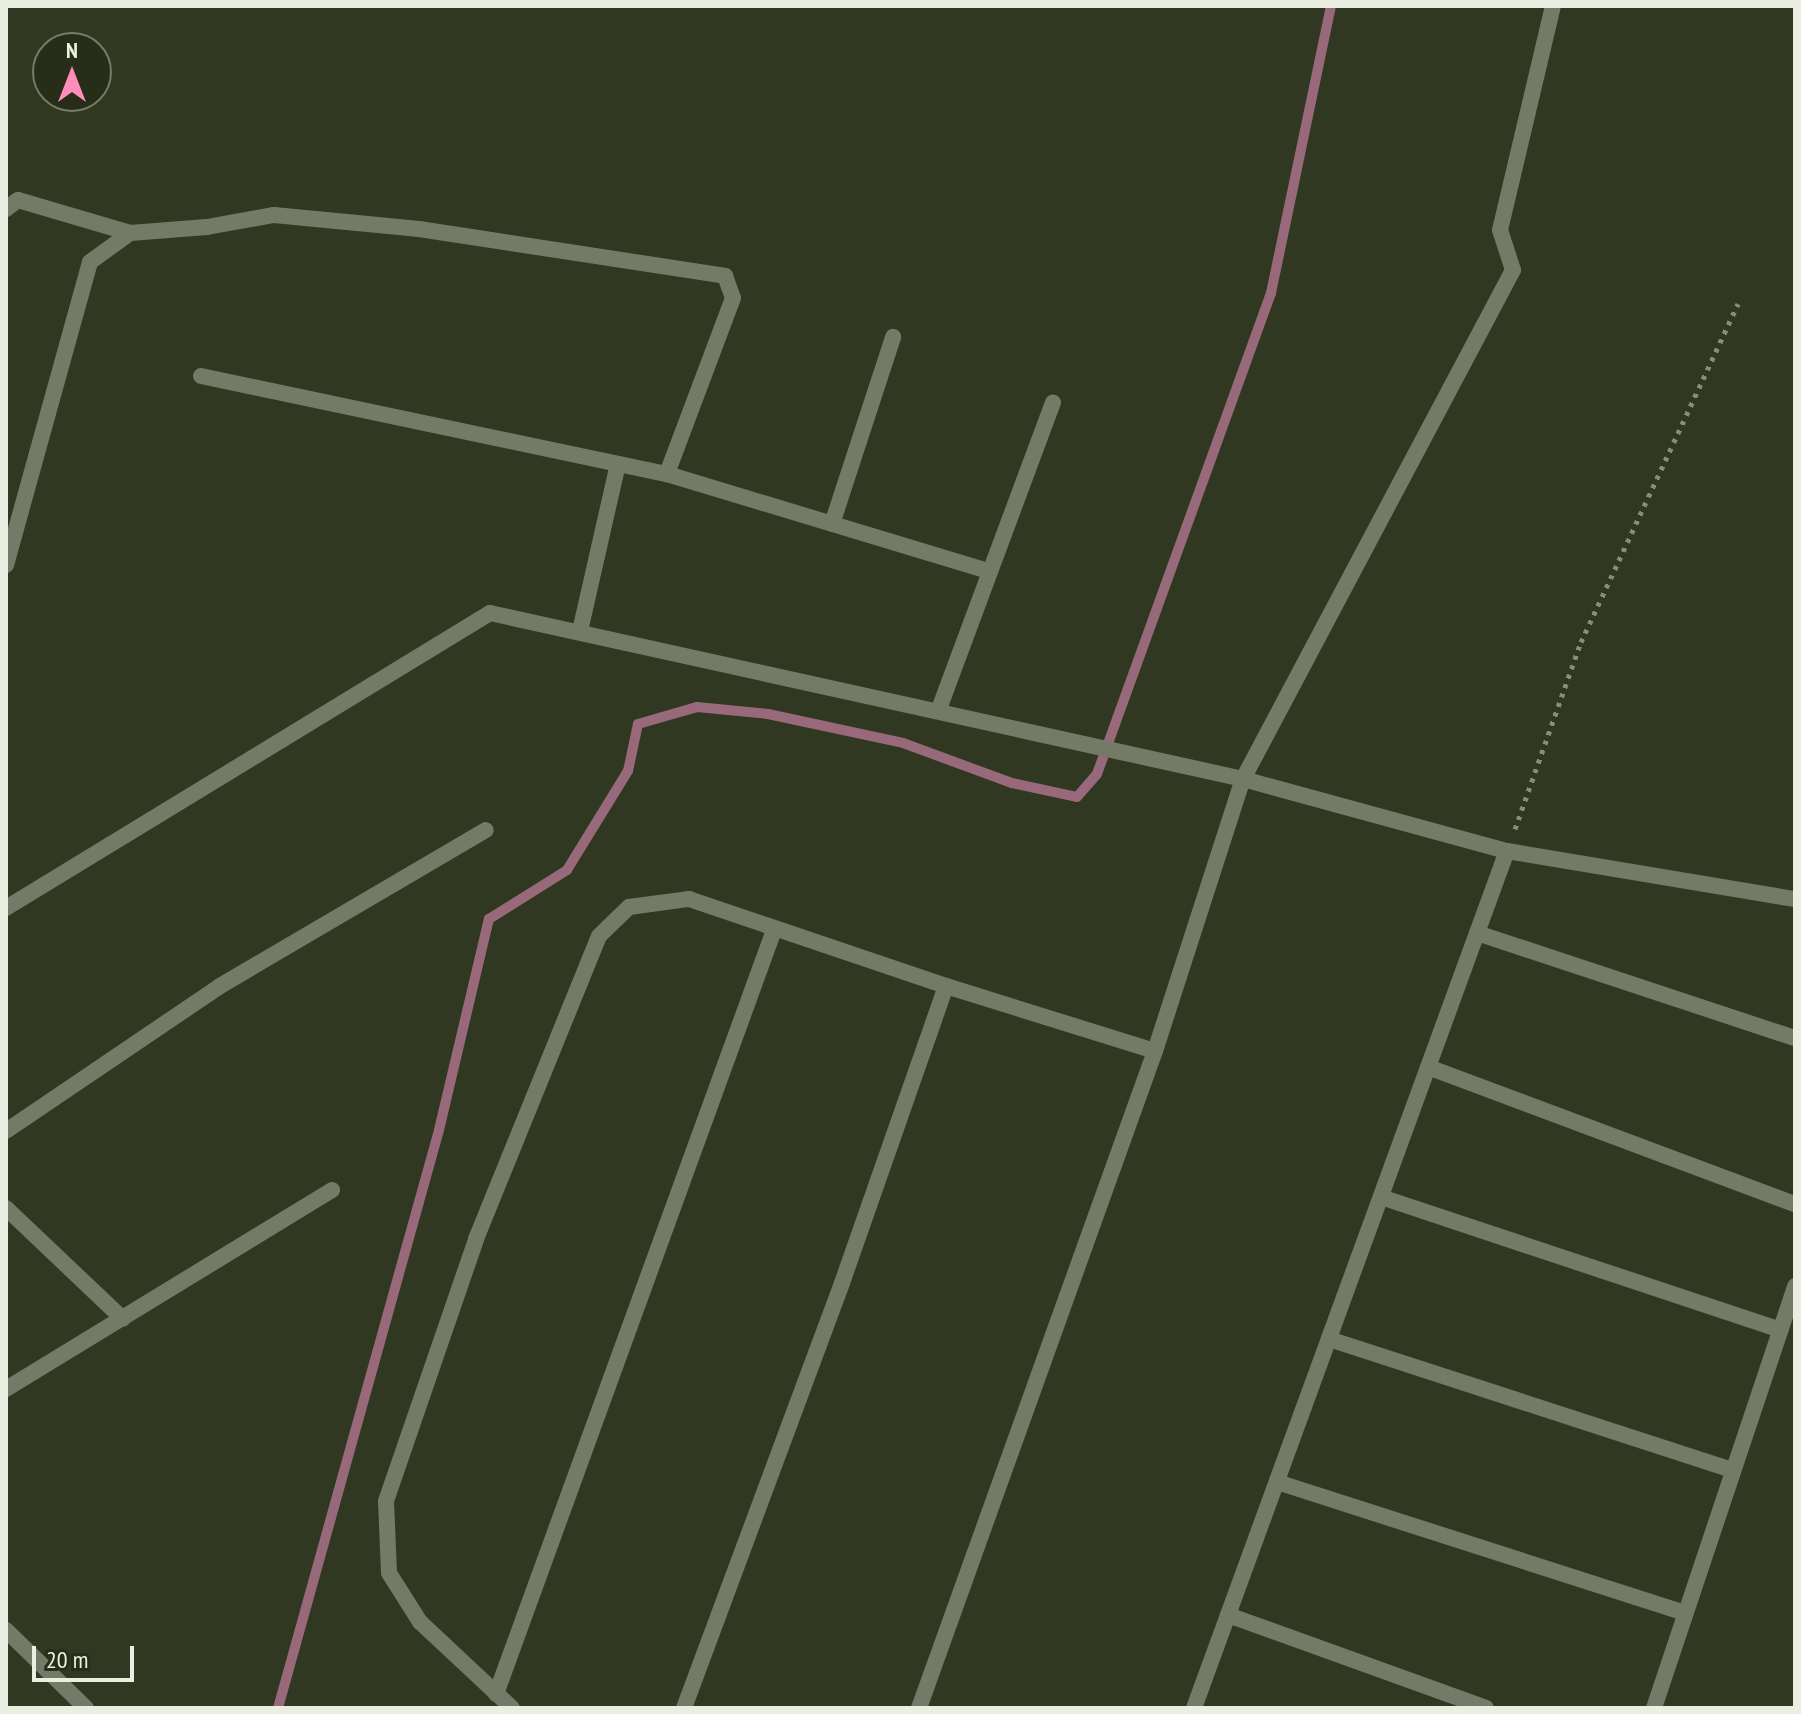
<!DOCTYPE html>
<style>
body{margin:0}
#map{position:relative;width:1801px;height:1714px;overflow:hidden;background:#313822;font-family:"PT Sans Narrow",sans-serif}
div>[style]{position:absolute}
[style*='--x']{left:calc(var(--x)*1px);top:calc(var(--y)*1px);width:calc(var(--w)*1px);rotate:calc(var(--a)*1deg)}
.stream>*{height:10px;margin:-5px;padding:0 5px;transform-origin:5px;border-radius:5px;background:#98697a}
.path>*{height:5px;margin-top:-2.5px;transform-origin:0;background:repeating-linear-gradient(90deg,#878d7b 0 4px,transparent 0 10px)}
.minor>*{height:16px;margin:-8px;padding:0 8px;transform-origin:8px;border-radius:8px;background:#747a67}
span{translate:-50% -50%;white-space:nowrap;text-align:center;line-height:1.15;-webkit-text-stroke:8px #272d19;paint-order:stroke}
.frame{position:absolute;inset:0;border:8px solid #eaefe2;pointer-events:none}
.north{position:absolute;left:32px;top:32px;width:80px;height:80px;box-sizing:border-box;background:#272d19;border:2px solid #757b69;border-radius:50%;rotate:0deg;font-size:22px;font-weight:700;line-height:32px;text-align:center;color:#eaefe2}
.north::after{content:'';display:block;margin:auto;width:28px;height:36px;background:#ff8eba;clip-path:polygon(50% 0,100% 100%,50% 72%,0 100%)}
.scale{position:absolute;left:32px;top:1646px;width:102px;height:36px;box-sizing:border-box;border:4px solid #eaefe2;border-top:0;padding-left:10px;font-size:24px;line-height:28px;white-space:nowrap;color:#eaefe2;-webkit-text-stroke:6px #272d19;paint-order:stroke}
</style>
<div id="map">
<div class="stream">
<div style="--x:278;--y:1708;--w:600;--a:-74.43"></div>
<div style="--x:439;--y:1130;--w:217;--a:-76.7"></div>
<div style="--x:489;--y:919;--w:92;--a:-32.1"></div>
<div style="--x:567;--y:870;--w:116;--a:-58.4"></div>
<div style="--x:628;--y:771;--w:48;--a:-78"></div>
<div style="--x:638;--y:724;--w:61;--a:-16.1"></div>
<div style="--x:697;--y:707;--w:71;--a:5.6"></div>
<div style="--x:768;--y:714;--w:138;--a:12.1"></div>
<div style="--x:903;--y:743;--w:116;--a:20.2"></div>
<div style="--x:1012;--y:783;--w:66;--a:12.2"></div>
<div style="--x:1077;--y:797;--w:30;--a:-49"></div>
<div style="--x:1097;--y:774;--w:512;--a:-70.11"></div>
<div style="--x:1271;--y:293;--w:293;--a:-78.2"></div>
</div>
<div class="path">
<div style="--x:1515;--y:829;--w:198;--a:-70.6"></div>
<div style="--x:1581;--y:642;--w:373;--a:-65.1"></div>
</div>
<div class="minor">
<div style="--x:6;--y:209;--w:15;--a:-37"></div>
<div style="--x:18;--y:200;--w:117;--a:16.4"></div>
<div style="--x:201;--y:376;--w:476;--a:11.9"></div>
<div style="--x:667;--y:474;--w:335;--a:16.8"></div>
<div style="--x:832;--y:524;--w:197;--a:-71.9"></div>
<div style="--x:6;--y:565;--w:314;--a:-74.5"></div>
<div style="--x:90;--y:262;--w:49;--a:-35.9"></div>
<div style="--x:130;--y:233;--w:77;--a:-4.5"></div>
<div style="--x:207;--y:227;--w:68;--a:-10.2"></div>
<div style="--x:274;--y:215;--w:146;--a:5.5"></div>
<div style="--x:419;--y:229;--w:310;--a:8.7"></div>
<div style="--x:725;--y:276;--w:23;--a:70"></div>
<div style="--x:733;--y:298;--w:188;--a:110.6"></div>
<div style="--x:580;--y:631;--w:171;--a:-77.2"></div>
<div style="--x:939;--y:709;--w:327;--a:-69.6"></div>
<div style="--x:6;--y:908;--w:567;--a:-31.36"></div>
<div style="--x:490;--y:613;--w:771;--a:12.43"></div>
<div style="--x:1243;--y:779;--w:274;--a:15.3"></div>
<div style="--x:1507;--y:851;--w:292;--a:9.5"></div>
<div style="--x:1477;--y:933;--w:335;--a:18.3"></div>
<div style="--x:1428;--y:1067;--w:392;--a:20.5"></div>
<div style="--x:6;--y:1131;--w:258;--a:-34.1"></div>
<div style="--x:220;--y:986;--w:308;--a:-30.4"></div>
<div style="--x:1381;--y:1197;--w:421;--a:18.4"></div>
<div style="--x:6;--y:1208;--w:161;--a:43.5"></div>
<div style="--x:1329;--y:1339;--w:425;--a:18"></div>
<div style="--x:6;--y:1389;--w:382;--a:-31.4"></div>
<div style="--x:1277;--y:1482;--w:429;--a:17.8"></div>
<div style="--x:1228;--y:1615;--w:274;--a:19.8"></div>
<div style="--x:6;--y:1630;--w:112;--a:44.3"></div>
<div style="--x:496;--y:1694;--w:813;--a:-70"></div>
<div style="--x:512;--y:1708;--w:126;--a:-136.9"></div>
<div style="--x:420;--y:1622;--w:58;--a:-122.3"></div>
<div style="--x:389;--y:1573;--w:72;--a:-92.4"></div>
<div style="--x:386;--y:1501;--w:277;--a:-71"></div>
<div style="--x:476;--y:1239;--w:327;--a:-67.9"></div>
<div style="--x:599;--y:936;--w:42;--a:-44"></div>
<div style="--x:629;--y:907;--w:61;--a:-7.6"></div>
<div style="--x:689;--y:899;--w:271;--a:18.7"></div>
<div style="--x:946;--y:986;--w:219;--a:17.3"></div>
<div style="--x:684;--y:1708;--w:453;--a:-69.6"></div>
<div style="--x:842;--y:1283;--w:315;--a:-70.7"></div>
<div style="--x:919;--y:1708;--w:698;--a:-70.24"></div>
<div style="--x:1155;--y:1051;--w:286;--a:-72.1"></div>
<div style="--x:1243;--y:779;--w:576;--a:-62.06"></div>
<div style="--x:1513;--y:270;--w:42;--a:-108"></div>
<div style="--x:1500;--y:230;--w:230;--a:-76.7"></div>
<div style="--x:1194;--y:1708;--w:912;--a:-69.94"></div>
<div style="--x:1654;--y:1708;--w:445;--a:-71.5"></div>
</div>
<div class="frame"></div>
<div class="north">N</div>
<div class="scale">20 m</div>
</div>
